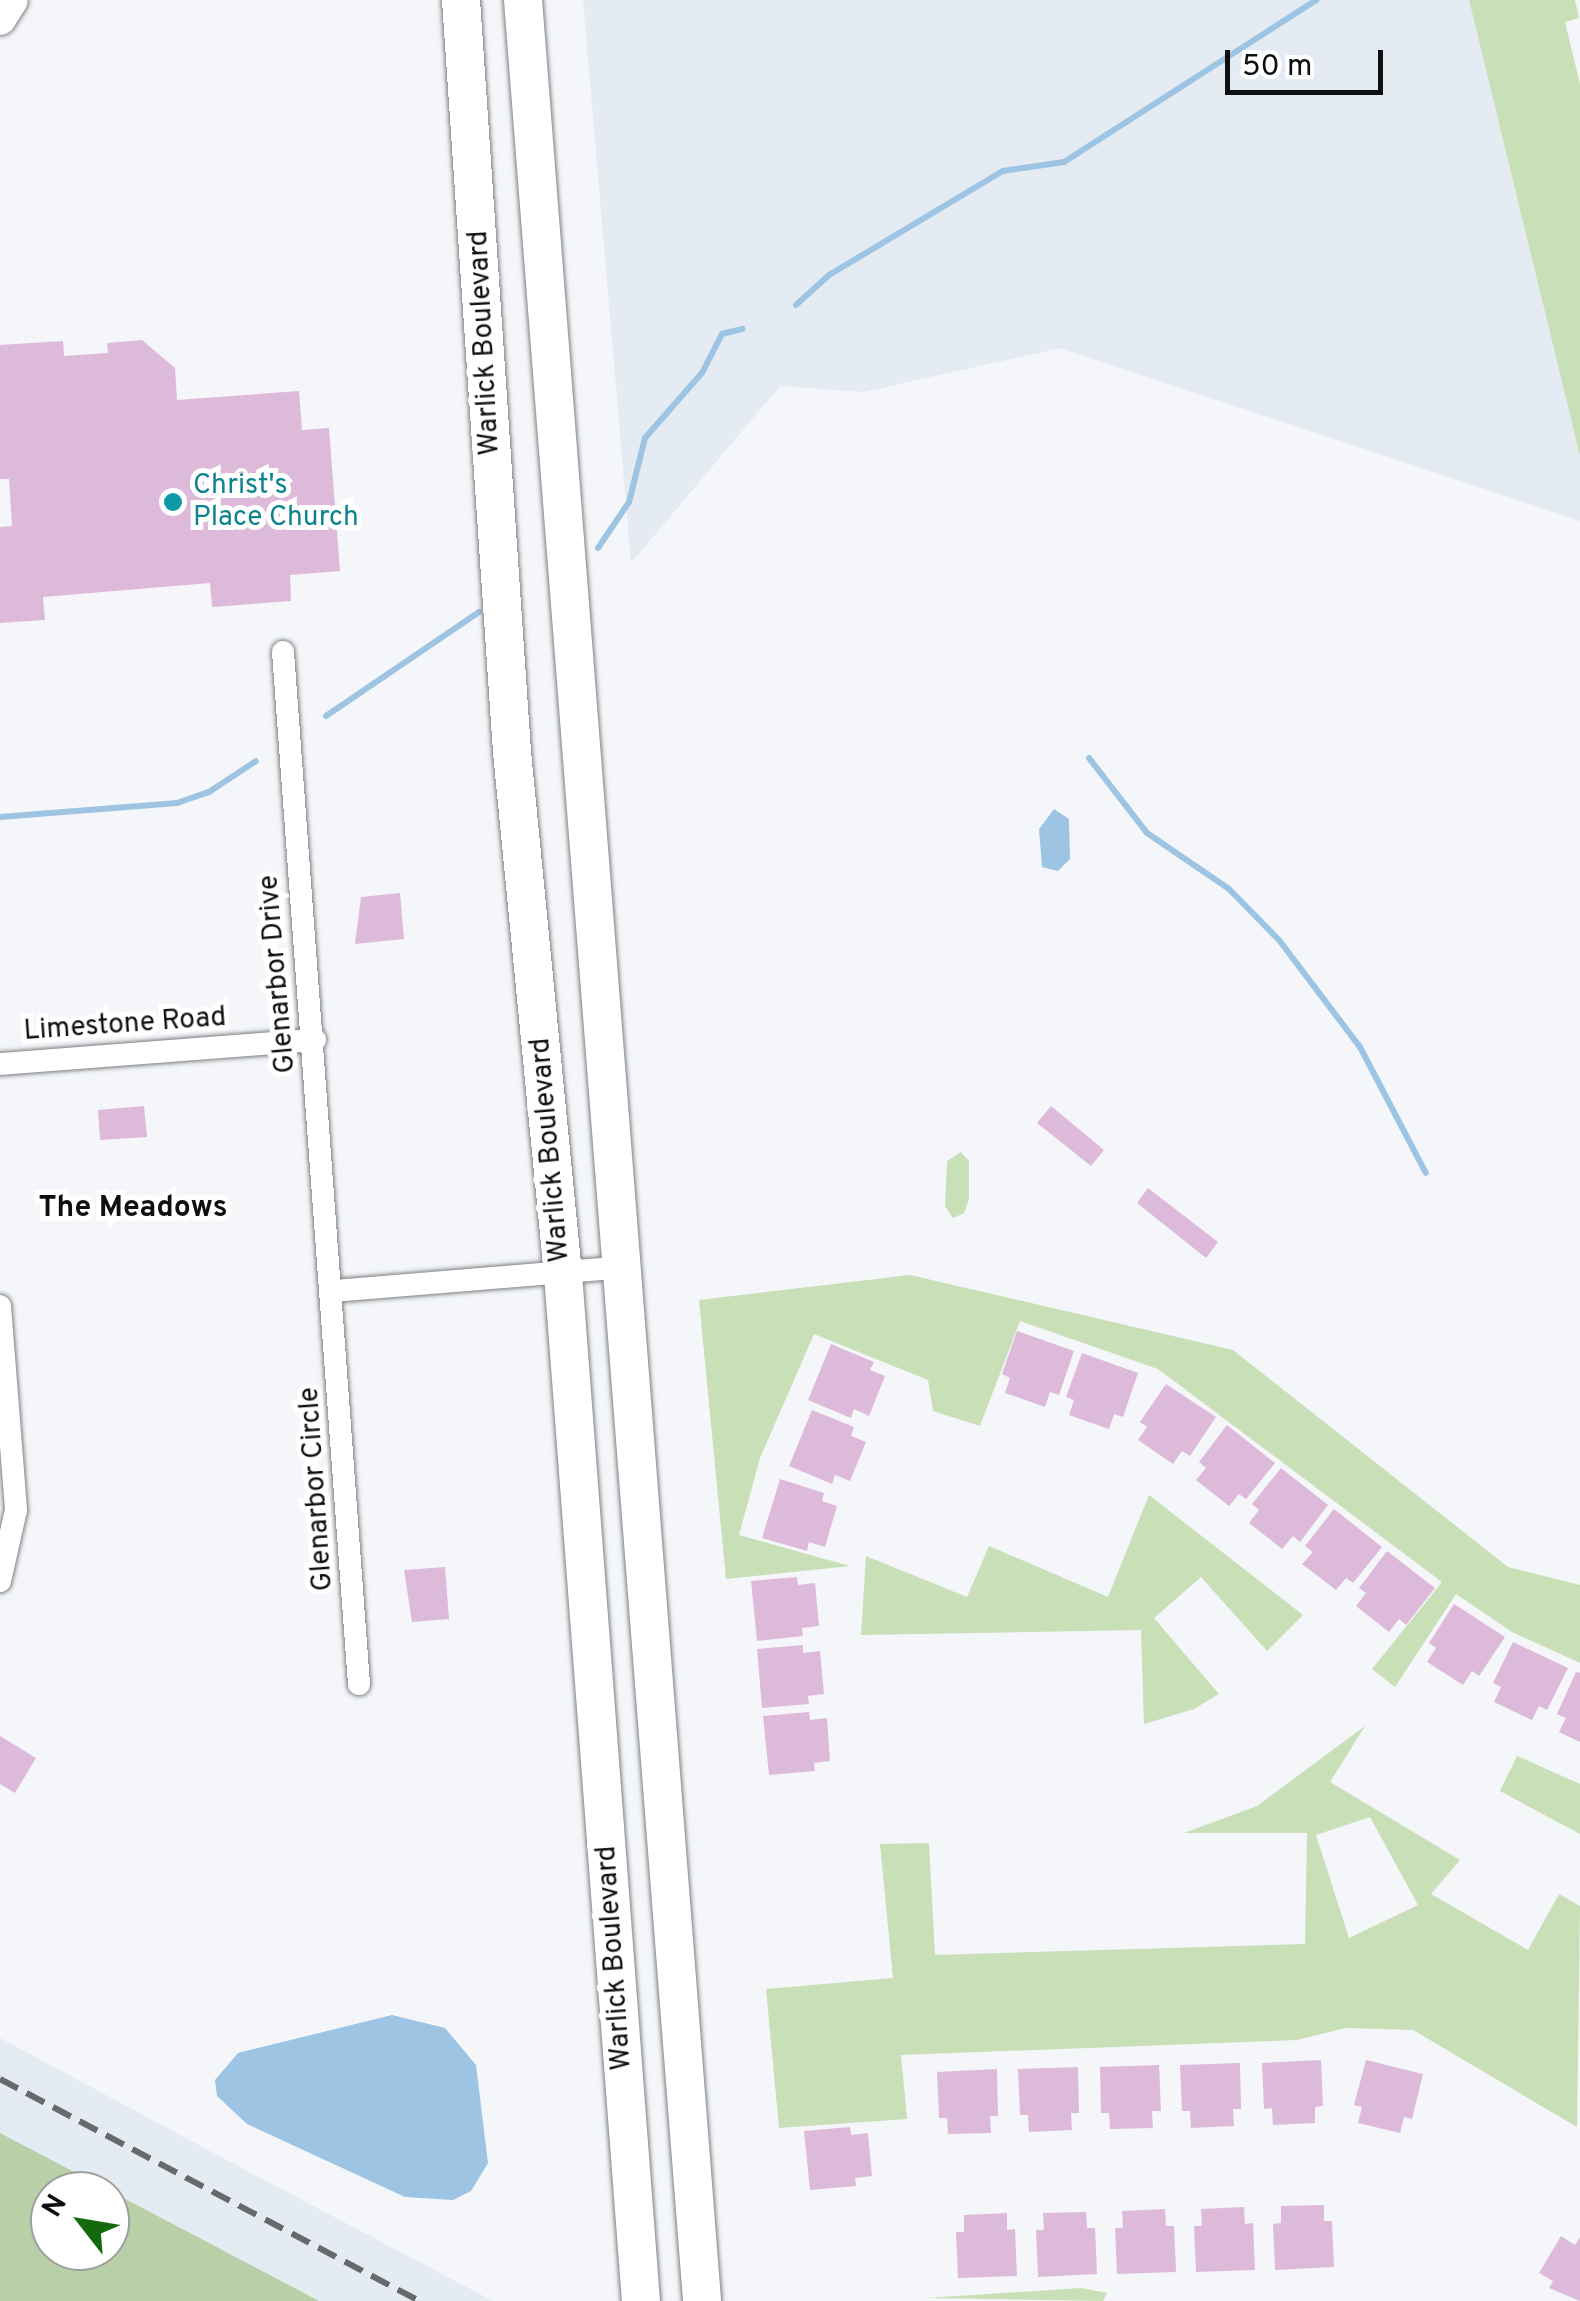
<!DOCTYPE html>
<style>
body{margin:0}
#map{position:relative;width:1580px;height:2301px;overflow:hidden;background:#f4f6f9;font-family:Overpass,sans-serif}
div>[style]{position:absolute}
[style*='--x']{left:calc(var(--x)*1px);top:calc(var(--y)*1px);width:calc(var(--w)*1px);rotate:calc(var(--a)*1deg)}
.built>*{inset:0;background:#e4ebf3}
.green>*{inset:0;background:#c8dfb7}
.forest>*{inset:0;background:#b8cfa7}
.water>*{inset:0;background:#9dc4e2}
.stream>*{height:6px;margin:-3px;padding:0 3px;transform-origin:3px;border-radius:3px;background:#9dc4e2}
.building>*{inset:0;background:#debada}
.roads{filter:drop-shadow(0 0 2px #7e8083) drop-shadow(0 0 2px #7e8083)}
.street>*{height:22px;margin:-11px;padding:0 11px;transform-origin:11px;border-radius:11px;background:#fff}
.secondary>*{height:32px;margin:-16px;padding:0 16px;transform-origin:16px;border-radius:16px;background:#fff}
.primary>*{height:38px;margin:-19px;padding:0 19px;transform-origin:19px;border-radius:19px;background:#fff}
.rail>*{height:6px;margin-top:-3px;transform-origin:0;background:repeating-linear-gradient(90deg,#68696b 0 20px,transparent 0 30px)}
.dots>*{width:28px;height:28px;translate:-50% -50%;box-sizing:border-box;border:5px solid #fff;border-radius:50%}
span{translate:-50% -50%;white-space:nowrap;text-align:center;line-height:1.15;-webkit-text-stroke:10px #fff;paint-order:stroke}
.street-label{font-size:28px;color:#0e0f10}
.culture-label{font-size:28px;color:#0d838f}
.left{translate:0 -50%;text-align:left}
.neighbourhood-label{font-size:30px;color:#0e0f10;font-weight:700}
.north{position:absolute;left:30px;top:2171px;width:100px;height:100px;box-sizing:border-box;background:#fff;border:2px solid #9f9f9f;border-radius:50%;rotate:301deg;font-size:28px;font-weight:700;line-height:40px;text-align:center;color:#0e0f10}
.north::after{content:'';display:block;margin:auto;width:35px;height:45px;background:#15690d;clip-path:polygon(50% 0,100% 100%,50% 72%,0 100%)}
.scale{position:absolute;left:1225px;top:50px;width:158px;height:45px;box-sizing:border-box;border:5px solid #0e0f10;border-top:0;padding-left:12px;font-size:30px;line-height:35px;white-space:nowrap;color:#0e0f10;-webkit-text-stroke:8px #fff;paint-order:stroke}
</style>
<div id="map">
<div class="built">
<div style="clip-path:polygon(583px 0,1469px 0,1580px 456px,1580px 521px,1060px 348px,864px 392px,780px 386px,631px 563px)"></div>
<div style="clip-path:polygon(0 2038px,221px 2157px,493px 2301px,316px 2301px,0 2136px)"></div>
</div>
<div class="green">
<div style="clip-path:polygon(1469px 0,1575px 0,1579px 18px,1565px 22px,1580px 84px,1580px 456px)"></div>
<div style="clip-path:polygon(961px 1152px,969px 1161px,969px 1199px,964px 1213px,953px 1218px,945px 1206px,947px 1161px)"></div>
<div style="clip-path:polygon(910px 1275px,1233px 1350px,1508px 1567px,1580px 1585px,1580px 1663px,1512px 1632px,1456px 1594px,1395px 1687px,1372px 1669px,1442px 1582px,1158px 1369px,1020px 1321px,980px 1426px,933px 1411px,928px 1380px,814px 1334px,760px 1458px,739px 1535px,850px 1566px,726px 1579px,699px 1300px)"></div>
<div style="clip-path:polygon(1149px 1495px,1303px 1615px,1267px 1651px,1201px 1577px,1154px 1618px,1219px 1694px,1194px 1709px,1144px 1724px,1141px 1630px,861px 1635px,866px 1556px,967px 1597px,989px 1546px,1108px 1597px)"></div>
<div style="clip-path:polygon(evenodd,1365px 1726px,1330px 1782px,1460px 1860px,1431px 1894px,1528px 1950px,1559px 1894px,1580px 1906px,1577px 2127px,1413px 2030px,1346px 2028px,1297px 2040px,901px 2055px,907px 2119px,779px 2128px,766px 1989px,893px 1978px,880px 1844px,929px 1843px,935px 1955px,1305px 1944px,1307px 1833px,1184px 1833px,1257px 1806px,1365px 1726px,1370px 1817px,1418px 1905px,1349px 1938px,1316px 1835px,1370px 1817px)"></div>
<div style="clip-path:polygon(1517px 1756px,1580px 1784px,1580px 1834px,1500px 1791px)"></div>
<div style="clip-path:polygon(1081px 2288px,1107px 2293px,1103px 2301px,927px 2298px)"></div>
</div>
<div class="forest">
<div style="clip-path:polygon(evenodd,0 2133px,319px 2301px,0 2301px,0 2133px,50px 2191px,110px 2191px,110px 2251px,50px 2251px,50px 2191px)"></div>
</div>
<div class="water">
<div style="clip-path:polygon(1054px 809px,1069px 819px,1070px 859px,1058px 871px,1042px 867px,1039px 829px)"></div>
<div style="clip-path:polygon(392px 2015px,445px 2028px,476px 2065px,488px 2163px,471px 2191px,453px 2200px,405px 2197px,247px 2124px,217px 2096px,215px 2080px,238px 2053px)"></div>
</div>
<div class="stream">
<div style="--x:796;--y:305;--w:45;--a:-42.3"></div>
<div style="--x:829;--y:275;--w:203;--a:-30.9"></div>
<div style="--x:1003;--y:171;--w:62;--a:-8.4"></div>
<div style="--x:1064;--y:162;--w:300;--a:-32.7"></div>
<div style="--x:598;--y:548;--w:55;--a:-56"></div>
<div style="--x:629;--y:502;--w:66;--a:-76"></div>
<div style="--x:645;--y:438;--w:86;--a:-48.8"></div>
<div style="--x:702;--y:373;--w:44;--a:-62.9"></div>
<div style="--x:722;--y:334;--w:21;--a:-14"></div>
<div style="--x:326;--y:716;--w:185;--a:-34.2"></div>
<div style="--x:1089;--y:758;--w:95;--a:52.3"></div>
<div style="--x:1147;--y:833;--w:99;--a:34.3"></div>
<div style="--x:1229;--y:889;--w:71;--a:45.6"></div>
<div style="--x:1279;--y:940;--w:134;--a:52.9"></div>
<div style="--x:1360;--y:1047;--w:142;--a:62.4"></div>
<div style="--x:0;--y:817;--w:178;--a:-4.5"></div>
<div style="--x:177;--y:803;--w:34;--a:-19"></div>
<div style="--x:209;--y:792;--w:56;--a:-33.4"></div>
</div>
<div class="building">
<div style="clip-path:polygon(142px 340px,175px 368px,177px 400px,299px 391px,302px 430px,329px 428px,340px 571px,290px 575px,291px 601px,212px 607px,210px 583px,43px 597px,45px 620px,0 623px,0 527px,12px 526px,9px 479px,0 479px,0 345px,63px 341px,64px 356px,108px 353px,107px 343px)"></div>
<div style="clip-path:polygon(400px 893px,404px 939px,355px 944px,361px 897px)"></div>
<div style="clip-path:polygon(144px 1106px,147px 1137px,100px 1140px,98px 1110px)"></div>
<div style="clip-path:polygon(1051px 1106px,1104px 1150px,1091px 1166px,1037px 1123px)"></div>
<div style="clip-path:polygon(1148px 1188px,1218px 1242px,1206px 1258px,1137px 1203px)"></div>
<div style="clip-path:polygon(1017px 1331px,1074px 1351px,1059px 1395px,1050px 1392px,1045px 1407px,1005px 1393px,1010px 1378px,1002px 1374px)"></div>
<div style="clip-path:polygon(831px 1344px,874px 1362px,870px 1370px,885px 1376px,869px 1416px,854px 1409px,851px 1418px,808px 1400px)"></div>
<div style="clip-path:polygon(1082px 1353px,1138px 1373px,1123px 1417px,1114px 1414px,1109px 1429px,1069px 1415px,1074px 1400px,1066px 1397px)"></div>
<div style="clip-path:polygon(1166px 1384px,1216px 1417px,1190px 1456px,1182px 1451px,1173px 1464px,1138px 1440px,1147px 1427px,1140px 1422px)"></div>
<div style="clip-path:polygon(812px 1410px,854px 1427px,851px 1436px,866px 1442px,850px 1481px,835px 1475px,832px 1484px,789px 1466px)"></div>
<div style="clip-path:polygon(1227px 1425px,1275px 1463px,1246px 1499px,1239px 1494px,1229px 1506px,1196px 1480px,1206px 1468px,1199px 1462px)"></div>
<div style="clip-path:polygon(1281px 1468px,1328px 1505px,1300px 1542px,1293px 1536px,1282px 1549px,1249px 1523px,1259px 1510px,1252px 1504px)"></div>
<div style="clip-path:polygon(780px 1479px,824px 1493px,822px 1501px,837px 1506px,825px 1547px,809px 1542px,807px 1551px,762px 1538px)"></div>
<div style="clip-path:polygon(1334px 1509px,1382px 1547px,1353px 1583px,1346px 1578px,1336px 1590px,1302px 1564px,1313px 1552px,1305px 1546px)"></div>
<div style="clip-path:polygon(1387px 1551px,1435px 1588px,1406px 1625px,1399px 1619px,1389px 1632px,1356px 1606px,1366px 1593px,1359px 1588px)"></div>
<div style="clip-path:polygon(445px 1567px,449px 1619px,412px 1622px,404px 1570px)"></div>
<div style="clip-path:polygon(797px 1577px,798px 1585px,815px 1583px,819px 1626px,802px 1628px,803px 1636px,757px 1641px,751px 1581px)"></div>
<div style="clip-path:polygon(1454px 1604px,1505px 1637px,1479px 1676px,1472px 1671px,1463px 1685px,1427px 1662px,1436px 1648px,1429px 1643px)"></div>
<div style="clip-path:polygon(1513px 1642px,1568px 1668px,1547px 1710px,1539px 1706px,1532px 1720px,1494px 1702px,1501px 1687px,1493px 1683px)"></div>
<div style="clip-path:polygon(803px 1645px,803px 1653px,820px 1651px,824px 1694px,808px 1696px,809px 1704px,762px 1708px,757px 1649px)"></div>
<div style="clip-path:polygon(1576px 1672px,1580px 1673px,1580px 1742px,1559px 1732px,1566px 1718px,1557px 1714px)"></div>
<div style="clip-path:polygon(809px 1712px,810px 1720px,827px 1718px,830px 1761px,814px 1763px,815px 1771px,769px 1775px,763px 1716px)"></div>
<div style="clip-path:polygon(0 1736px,36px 1758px,15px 1793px,0 1784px)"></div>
<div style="clip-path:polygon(1321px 2060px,1323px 2106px,1315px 2107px,1315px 2123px,1273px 2125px,1272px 2108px,1264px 2109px,1262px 2063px)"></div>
<div style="clip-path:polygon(1366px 2060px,1423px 2074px,1412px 2119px,1404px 2117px,1400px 2133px,1358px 2123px,1362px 2107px,1354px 2105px)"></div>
<div style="clip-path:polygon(1240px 2063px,1241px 2109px,1233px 2109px,1234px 2126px,1191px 2128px,1190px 2111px,1182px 2111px,1180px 2065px)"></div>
<div style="clip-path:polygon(1159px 2065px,1161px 2111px,1152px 2111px,1153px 2128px,1110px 2129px,1109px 2113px,1101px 2113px,1100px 2067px)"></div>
<div style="clip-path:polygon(1078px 2067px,1079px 2113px,1071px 2113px,1072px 2130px,1029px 2132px,1028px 2115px,1020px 2115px,1018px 2069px)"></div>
<div style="clip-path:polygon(997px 2069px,998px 2116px,990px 2116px,991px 2133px,948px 2134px,947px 2118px,939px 2118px,937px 2072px)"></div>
<div style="clip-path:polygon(850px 2127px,851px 2135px,868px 2133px,872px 2176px,855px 2178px,856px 2186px,810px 2190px,804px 2131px)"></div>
<div style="clip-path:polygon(1324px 2205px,1324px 2221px,1332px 2221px,1334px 2267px,1275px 2270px,1273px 2224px,1281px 2223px,1281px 2206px)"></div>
<div style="clip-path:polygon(1244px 2207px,1245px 2224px,1253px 2223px,1255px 2270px,1196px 2272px,1194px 2226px,1202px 2226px,1201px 2209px)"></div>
<div style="clip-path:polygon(1165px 2209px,1166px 2226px,1174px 2226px,1176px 2272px,1117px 2274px,1115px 2228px,1123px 2228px,1122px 2211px)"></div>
<div style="clip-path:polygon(1086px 2212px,1087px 2228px,1095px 2228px,1097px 2274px,1038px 2277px,1036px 2230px,1044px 2230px,1043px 2213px)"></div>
<div style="clip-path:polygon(1007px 2213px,1007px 2230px,1015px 2229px,1017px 2276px,958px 2278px,956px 2232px,964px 2232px,964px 2215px)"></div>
<div style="clip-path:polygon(1561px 2236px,1575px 2245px,1580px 2237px,1580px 2301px,1549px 2288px,1553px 2281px,1539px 2273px)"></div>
</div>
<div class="roads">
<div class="street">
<div style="--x:283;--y:652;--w:1035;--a:85.79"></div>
<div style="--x:0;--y:1064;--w:316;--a:-4.4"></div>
<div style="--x:334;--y:1291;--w:291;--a:-4.7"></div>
<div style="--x:0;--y:1306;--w:205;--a:85.5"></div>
<div style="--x:16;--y:1510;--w:73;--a:102.7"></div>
</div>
<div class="secondary">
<div style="--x:0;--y:19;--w:22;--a:-58"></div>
</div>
<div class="primary">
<div style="--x:461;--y:0;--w:754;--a:86.12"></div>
<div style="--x:512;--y:752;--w:524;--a:84.42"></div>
<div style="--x:563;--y:1274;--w:1030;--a:85.66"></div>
<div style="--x:523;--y:0;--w:2308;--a:85.55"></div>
</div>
</div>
<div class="rail">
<div style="--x:0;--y:2079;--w:475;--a:27.9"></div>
</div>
<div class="dots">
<div style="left:173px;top:502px;background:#0f9aa8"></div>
</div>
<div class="street-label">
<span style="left:485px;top:343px;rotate:-93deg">Warlick Boulevard</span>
<span style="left:278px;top:974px;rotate:-95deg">Glenarbor Drive</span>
<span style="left:125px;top:1025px;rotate:-4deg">Limestone Road</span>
<span style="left:551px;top:1150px;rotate:-95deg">Warlick Boulevard</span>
<span style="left:317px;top:1489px;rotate:-94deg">Glenarbor Circle</span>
<span style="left:615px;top:1958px;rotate:-94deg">Warlick Boulevard</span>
</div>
<div class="culture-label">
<span class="left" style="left:193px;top:502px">Christ's<br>Place Church</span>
</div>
<div class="neighbourhood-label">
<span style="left:133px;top:1209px">The Meadows</span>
</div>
<div class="north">N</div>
<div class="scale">50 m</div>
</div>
